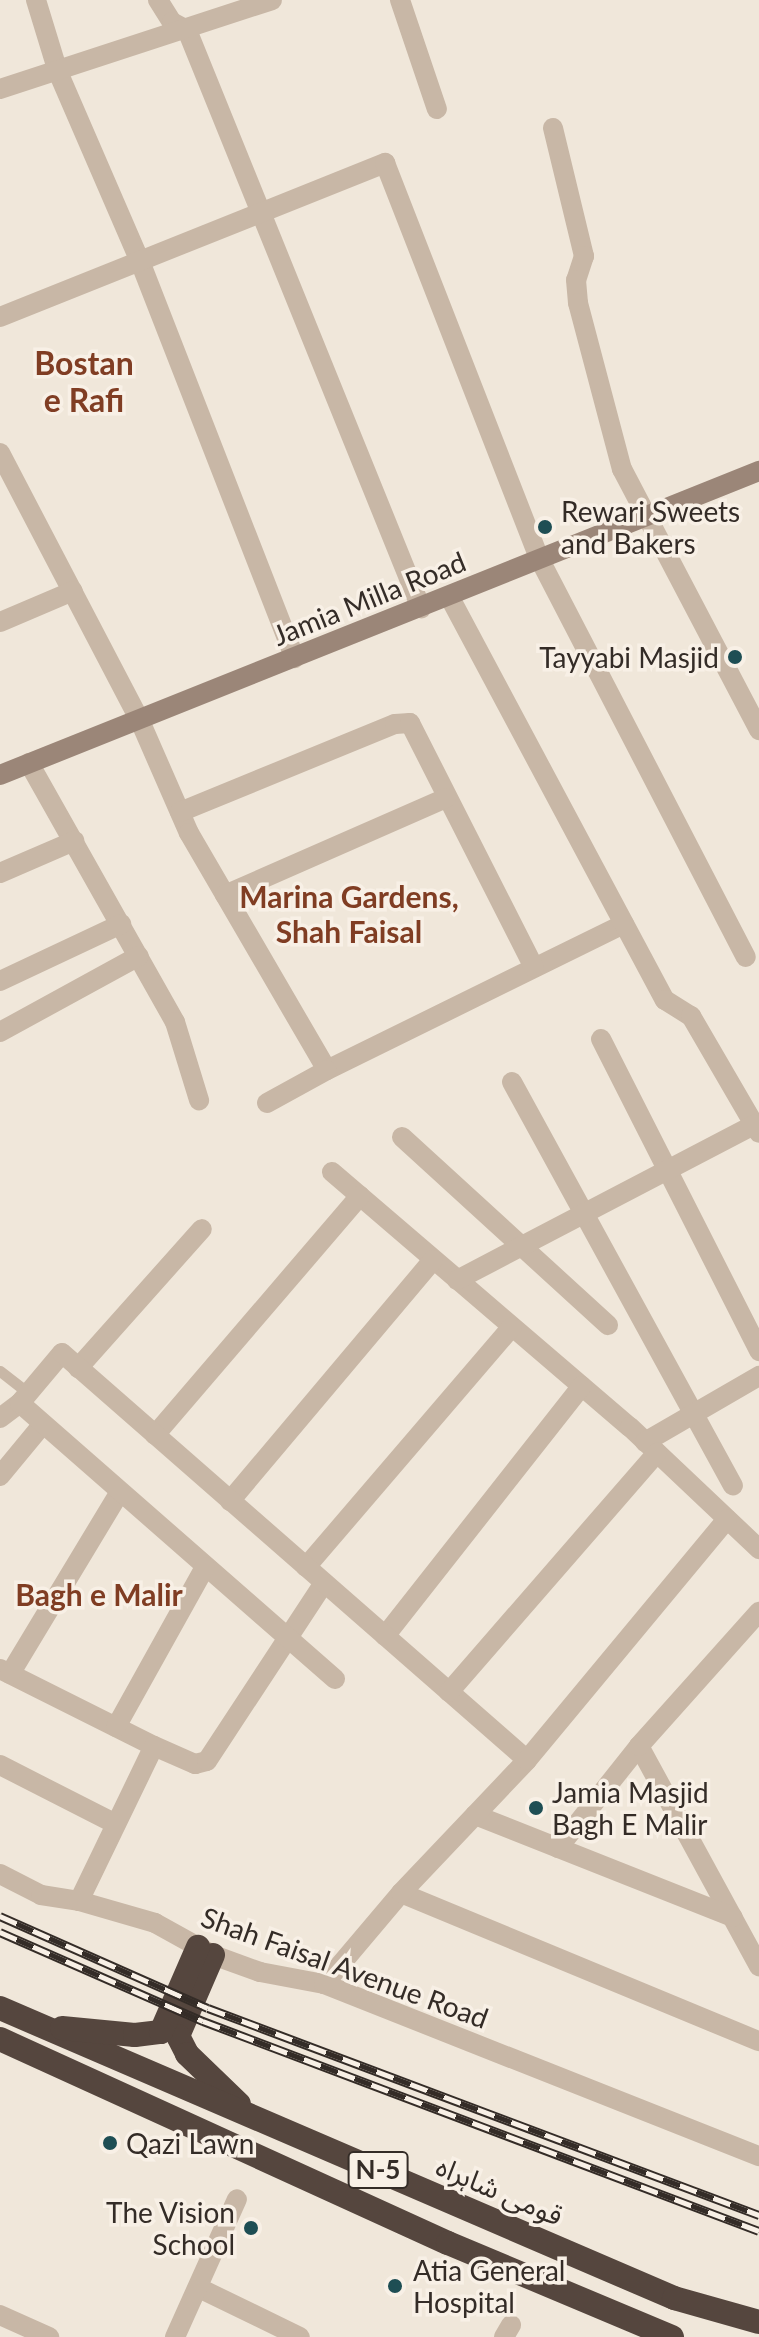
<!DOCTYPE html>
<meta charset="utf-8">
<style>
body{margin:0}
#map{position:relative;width:759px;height:2337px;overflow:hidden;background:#f0e7da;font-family:Lato,"Noto Sans Arabic",sans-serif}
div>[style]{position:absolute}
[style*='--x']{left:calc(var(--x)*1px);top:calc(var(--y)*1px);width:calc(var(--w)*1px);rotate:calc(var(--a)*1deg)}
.lane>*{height:11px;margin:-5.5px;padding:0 5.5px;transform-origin:5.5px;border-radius:5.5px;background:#c8b7a6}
.street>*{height:20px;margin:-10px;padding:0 10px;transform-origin:10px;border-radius:10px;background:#c8b7a6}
.secondary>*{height:20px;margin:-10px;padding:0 10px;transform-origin:10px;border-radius:10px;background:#9b8678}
.highway>*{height:24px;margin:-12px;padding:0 12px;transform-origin:12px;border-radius:12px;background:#55463e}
.rail>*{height:9px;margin-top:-4.5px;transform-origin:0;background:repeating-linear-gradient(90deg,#f8f0e6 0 18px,#342c27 0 36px);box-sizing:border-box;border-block:2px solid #342c27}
.dots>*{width:22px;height:22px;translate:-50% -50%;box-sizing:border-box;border:4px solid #f8f0e6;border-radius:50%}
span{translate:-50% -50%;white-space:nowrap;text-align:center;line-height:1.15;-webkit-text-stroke:7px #f8f0e6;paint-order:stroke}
.shield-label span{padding:2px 6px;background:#f8f0e6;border:2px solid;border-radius:6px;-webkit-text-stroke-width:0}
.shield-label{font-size:26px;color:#342c27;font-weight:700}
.poi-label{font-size:28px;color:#342c27}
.left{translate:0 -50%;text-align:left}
.right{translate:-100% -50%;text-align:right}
.street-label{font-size:28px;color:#342c27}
.neighbourhood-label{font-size:30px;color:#803d23;font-weight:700}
.quarter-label{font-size:32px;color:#803d23;font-weight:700}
</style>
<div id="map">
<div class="lane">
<div style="--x:0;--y:1371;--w:36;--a:38"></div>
</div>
<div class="street">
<div style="--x:36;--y:0;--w:75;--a:73"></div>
<div style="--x:58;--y:72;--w:209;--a:66.6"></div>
<div style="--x:141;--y:264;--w:423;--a:68.7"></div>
<div style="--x:158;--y:0;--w:26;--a:58"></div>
<div style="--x:172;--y:22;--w:17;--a:28"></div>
<div style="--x:187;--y:30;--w:624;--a:67.96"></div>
<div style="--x:400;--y:0;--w:115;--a:71.3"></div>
<div style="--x:0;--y:89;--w:286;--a:-18.1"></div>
<div style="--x:553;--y:128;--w:132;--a:76.4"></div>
<div style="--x:584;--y:256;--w:25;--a:108"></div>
<div style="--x:576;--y:280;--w:23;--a:85"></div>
<div style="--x:578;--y:303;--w:172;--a:75.2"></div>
<div style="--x:622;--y:469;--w:295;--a:62.3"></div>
<div style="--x:0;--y:317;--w:415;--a:-21.8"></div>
<div style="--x:385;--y:163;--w:426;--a:68.7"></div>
<div style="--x:540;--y:560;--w:447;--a:62.6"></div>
<div style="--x:0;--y:453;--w:302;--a:62.4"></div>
<div style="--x:140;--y:721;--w:122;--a:66.4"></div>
<div style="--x:189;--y:833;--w:274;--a:59.8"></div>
<div style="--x:327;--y:1070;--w:331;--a:-26.2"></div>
<div style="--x:449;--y:596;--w:458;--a:61.9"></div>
<div style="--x:665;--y:1000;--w:31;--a:32"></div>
<div style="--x:691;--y:1016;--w:135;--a:59.8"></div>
<div style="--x:0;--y:622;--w:79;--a:-23"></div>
<div style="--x:29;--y:763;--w:297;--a:60.6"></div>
<div style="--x:175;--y:1022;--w:82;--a:72.9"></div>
<div style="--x:180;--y:812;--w:232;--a:-22.3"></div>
<div style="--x:395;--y:724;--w:15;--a:-4"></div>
<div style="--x:410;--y:723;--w:274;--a:63.1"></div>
<div style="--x:0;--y:873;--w:81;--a:-23.4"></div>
<div style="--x:225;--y:895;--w:241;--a:-23.7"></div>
<div style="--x:0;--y:981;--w:134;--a:-25.2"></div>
<div style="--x:0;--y:1032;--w:158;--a:-28.7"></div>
<div style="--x:601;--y:1039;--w:350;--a:63.1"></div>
<div style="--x:512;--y:1082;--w:460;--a:61.3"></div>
<div style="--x:267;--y:1103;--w:68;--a:-28.8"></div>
<div style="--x:402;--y:1137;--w:279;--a:42.4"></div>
<div style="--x:332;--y:1172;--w:392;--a:40.6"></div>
<div style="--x:630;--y:1427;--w:178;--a:43.4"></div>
<div style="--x:457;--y:1280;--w:335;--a:-27.6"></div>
<div style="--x:78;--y:1368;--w:186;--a:-48.3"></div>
<div style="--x:0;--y:1418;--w:25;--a:-37"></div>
<div style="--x:155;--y:1435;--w:315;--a:-49.4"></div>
<div style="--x:645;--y:1442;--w:132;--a:-30.1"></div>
<div style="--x:0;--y:1476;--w:66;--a:-50.5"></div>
<div style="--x:230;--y:1501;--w:315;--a:-49.9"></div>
<div style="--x:306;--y:1567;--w:316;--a:-49.4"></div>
<div style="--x:385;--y:1636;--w:318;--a:-51.8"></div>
<div style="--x:0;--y:1669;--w:172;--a:26.6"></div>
<div style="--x:154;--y:1746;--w:45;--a:23.7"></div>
<div style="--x:195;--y:1764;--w:12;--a:-14"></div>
<div style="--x:207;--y:1761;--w:213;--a:-56.7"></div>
<div style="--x:10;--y:1674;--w:211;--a:-58.9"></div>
<div style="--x:335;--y:1679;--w:419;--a:-138.8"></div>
<div style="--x:20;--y:1403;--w:65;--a:-50"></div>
<div style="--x:62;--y:1353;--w:618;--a:41.19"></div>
<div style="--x:449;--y:1692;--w:317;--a:-49"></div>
<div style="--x:116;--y:1727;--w:183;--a:-60.9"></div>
<div style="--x:639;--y:1746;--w:251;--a:61.4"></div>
<div style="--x:0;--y:1765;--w:130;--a:27"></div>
<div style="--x:475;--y:1815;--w:277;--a:21.6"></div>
<div style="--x:558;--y:1848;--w:130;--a:-51.5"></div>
<div style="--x:639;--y:1746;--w:180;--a:-48.2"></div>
<div style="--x:0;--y:1874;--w:46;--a:27.1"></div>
<div style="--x:41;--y:1895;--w:38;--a:9"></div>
<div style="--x:79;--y:1901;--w:79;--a:16.1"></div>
<div style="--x:155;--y:1923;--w:66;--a:28.9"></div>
<div style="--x:213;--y:1955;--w:50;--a:19.9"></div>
<div style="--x:260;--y:1972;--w:65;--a:10.6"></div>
<div style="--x:324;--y:1984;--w:468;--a:21.6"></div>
<div style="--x:401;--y:1893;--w:387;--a:22.5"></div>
<div style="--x:79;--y:1901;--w:172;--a:-64.2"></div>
<div style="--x:324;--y:1984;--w:119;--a:-49.8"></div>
<div style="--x:401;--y:1893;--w:183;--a:-46.5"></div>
<div style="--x:527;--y:1760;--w:313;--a:-50.3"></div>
<div style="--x:199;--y:2288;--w:112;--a:25.9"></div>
<div style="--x:0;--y:2315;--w:54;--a:24.2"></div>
<div style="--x:175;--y:2337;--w:151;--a:-65.8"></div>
<div style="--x:504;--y:2337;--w:14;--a:-60"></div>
</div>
<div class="secondary">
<div style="--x:0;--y:775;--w:818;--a:-21.83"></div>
</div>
<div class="highway">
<div style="--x:213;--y:1955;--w:88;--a:113.4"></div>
<div style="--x:178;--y:2036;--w:20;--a:63"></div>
<div style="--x:187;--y:2054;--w:72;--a:43.9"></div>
<div style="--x:0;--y:2008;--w:734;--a:23.28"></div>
<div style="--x:674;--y:2298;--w:88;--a:15.8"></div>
<div style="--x:62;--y:2028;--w:73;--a:5.5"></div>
<div style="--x:135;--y:2035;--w:26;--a:-7"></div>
<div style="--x:161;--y:2032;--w:93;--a:-66.5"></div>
<div style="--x:0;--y:2039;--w:492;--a:24.5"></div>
<div style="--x:448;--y:2243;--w:243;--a:22.8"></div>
</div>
<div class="rail">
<div style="--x:0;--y:1916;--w:227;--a:23.9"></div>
<div style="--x:208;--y:2008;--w:589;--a:20.59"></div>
<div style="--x:0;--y:1932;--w:222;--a:23.7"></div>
<div style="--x:203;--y:2021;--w:594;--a:20.69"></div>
</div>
<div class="dots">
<div style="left:545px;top:527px;background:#1e4e54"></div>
<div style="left:735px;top:657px;background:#1e4e54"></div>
<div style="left:536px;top:1808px;background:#1e4e54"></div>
<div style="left:110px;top:2143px;background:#1e4e54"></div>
<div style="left:251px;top:2228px;background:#1e4e54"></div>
<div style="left:395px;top:2286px;background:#1e4e54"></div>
</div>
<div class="shield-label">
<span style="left:378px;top:2170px">N-5</span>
</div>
<div class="poi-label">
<span class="left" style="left:561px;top:527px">Rewari Sweets<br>and Bakers</span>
<span class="right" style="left:719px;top:657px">Tayyabi Masjid</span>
<span class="left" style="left:552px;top:1808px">Jamia Masjid<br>Bagh E Malir</span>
<span class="left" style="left:126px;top:2143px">Qazi Lawn</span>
<span class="right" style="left:235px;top:2228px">The Vision<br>School</span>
<span class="left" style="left:413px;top:2286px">Atia General<br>Hospital</span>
</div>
<div class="street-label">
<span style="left:369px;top:598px;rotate:-22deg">Jamia Milla Road</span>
<span style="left:345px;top:1967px;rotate:20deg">Shah Faisal Avenue Road</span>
<span style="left:500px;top:2190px;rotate:23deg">قومی شاہراہ</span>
</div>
<div class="neighbourhood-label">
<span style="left:349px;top:913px">Marina Gardens,<br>Shah Faisal</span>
<span style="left:99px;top:1594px">Bagh e Malir</span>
</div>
<div class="quarter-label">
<span style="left:84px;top:382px">Bostan<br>e Rafi</span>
</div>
</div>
